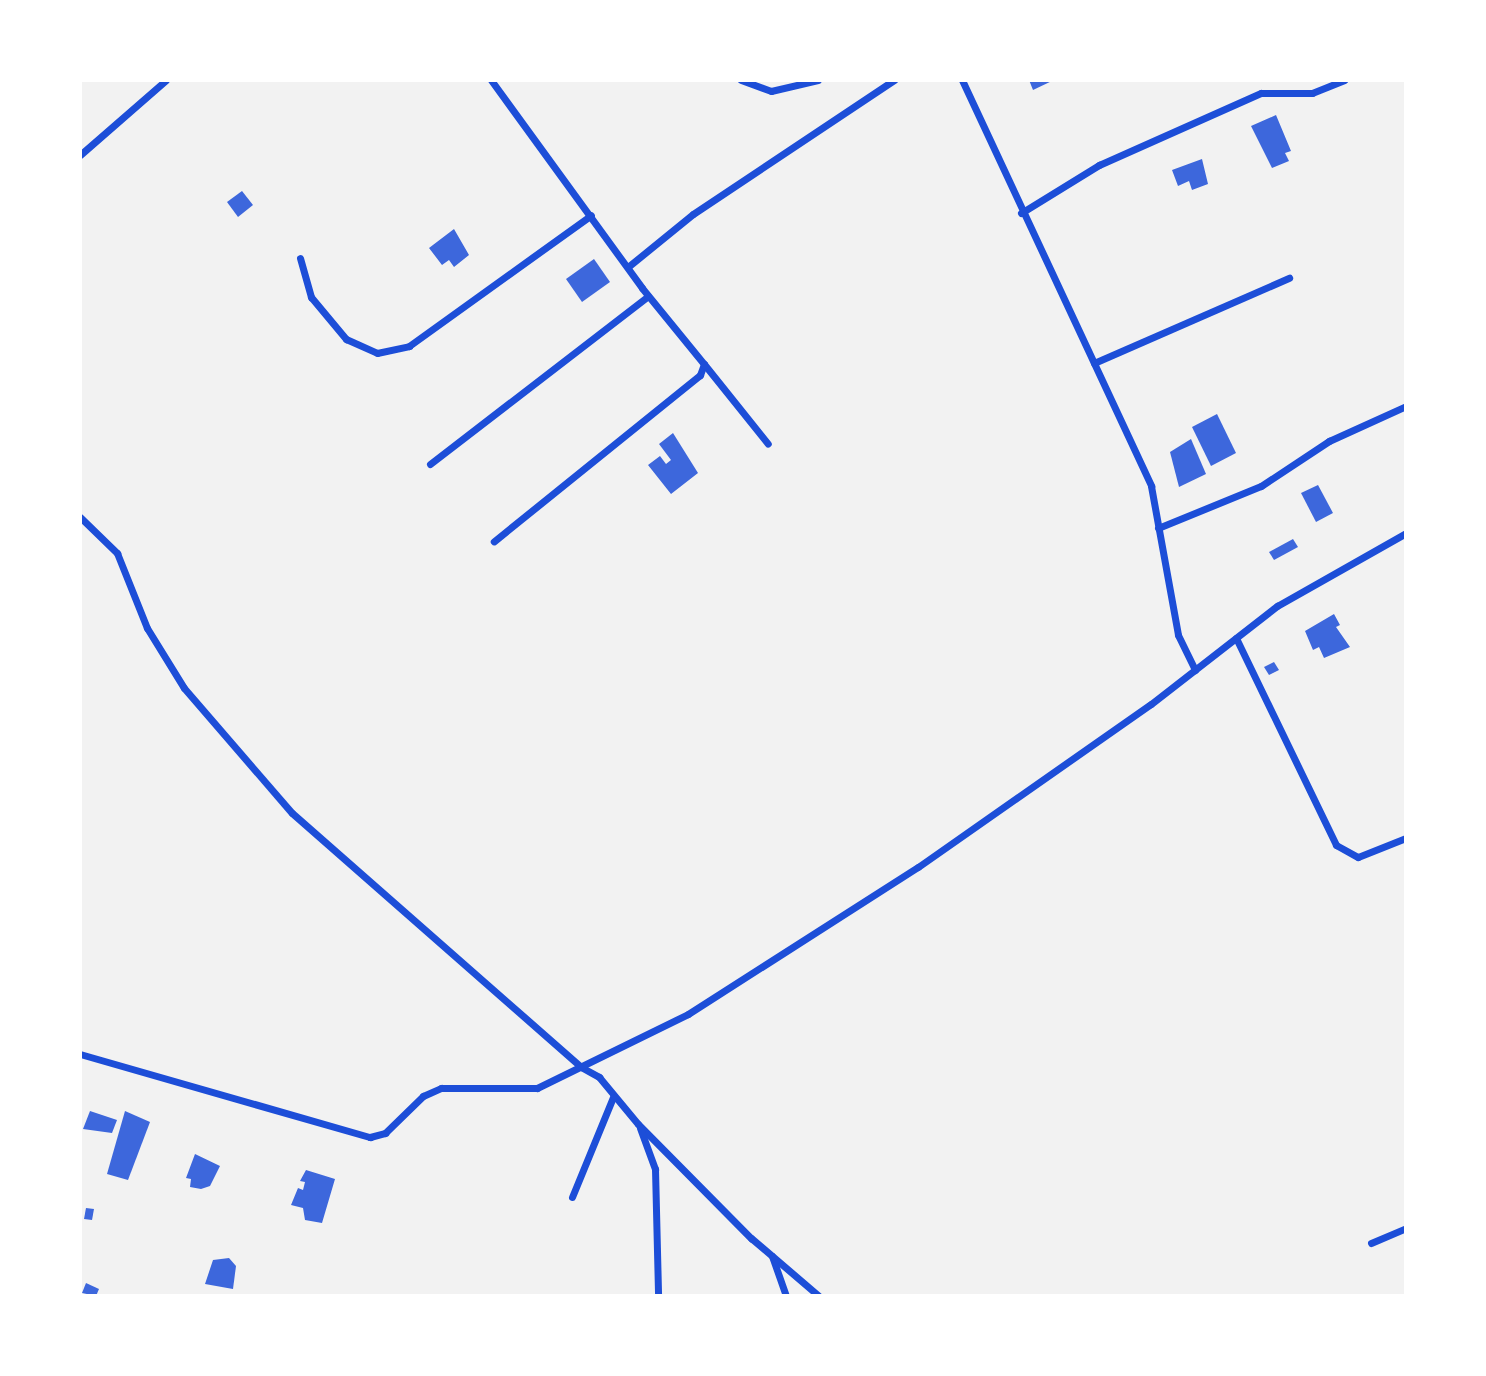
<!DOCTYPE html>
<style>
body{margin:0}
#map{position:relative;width:1486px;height:1376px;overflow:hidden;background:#f2f2f2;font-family:"Roboto Condensed",sans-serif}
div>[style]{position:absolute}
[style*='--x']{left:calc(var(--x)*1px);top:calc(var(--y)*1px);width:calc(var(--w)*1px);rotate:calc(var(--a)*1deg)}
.building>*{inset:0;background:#3d67dc}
.minor>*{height:7px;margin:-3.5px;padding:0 3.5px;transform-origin:3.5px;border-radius:3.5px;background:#1d4ed8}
span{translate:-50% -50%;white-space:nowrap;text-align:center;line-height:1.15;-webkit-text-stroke:5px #fff;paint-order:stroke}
.frame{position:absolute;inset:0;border:82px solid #fff;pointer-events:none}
</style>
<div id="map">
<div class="building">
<div style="clip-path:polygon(1029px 80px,1054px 80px,1033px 90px)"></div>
<div style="clip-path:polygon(1276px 115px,1291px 151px,1285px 153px,1289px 161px,1272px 168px,1251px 126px)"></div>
<div style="clip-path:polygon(1202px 159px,1208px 184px,1192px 190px,1189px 181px,1178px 186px,1172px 170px)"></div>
<div style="clip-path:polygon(242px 191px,253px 205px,238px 217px,227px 202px)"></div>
<div style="clip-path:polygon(454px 229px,469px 255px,454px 267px,449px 260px,442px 265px,429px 248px)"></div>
<div style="clip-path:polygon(594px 259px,610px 282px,582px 302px,566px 279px)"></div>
<div style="clip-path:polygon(1217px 414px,1236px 453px,1211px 466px,1192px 427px)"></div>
<div style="clip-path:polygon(673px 433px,698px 473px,671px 494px,648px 465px,660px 456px,666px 464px,671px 460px,659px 444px)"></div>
<div style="clip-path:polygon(1191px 439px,1206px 474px,1179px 487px,1170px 452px)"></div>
<div style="clip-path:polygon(1318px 485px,1333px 513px,1316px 522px,1301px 493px)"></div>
<div style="clip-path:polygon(1293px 539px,1298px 547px,1274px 560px,1269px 552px)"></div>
<div style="clip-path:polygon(1334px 614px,1340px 625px,1336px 627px,1350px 647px,1324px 658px,1319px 647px,1313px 650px,1305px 631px)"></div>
<div style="clip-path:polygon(1274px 662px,1279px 670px,1269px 675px,1264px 667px)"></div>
<div style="clip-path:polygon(90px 1111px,117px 1120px,112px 1133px,83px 1129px)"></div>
<div style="clip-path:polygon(125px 1111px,150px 1122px,128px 1180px,107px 1174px)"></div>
<div style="clip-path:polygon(195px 1154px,220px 1166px,210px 1186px,201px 1189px,190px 1187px,191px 1179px,186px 1178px)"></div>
<div style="clip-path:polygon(306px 1170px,335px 1179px,322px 1223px,305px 1220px,303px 1208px,291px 1205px,298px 1188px,303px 1190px,305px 1182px,300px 1181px)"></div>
<div style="clip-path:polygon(86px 1208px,94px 1209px,92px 1220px,84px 1219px)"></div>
<div style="clip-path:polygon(229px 1258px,236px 1266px,233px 1289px,205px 1284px,213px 1260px)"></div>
<div style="clip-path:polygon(86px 1283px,99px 1289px,96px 1296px,82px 1293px)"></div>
</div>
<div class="minor">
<div style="--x:491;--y:80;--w:257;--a:54"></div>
<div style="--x:642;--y:288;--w:98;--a:50.8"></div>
<div style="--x:704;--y:364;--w:12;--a:110"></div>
<div style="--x:700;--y:375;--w:265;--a:141.1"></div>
<div style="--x:741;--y:80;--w:32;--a:20"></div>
<div style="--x:771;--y:91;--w:48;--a:-13.2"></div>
<div style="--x:962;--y:80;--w:448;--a:65"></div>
<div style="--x:1151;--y:486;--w:151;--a:79.7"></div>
<div style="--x:1178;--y:635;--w:39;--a:64"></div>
<div style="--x:80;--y:155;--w:114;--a:-41.1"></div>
<div style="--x:1021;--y:213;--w:92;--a:-31.6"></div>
<div style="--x:1099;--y:165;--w:177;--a:-24"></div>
<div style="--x:1261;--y:93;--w:51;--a:0"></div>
<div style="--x:1312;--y:93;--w:35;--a:-22"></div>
<div style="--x:300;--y:258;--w:41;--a:74.2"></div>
<div style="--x:311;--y:297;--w:55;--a:50.2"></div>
<div style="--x:346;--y:339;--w:34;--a:24"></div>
<div style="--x:377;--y:353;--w:33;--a:-12"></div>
<div style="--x:409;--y:346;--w:224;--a:-35.7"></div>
<div style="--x:629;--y:266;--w:82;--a:-39.1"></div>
<div style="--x:693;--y:214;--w:242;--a:-33.7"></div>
<div style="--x:1094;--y:363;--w:213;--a:-23.6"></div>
<div style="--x:704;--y:364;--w:102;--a:51.3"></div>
<div style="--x:430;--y:464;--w:275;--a:-37.6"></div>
<div style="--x:80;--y:517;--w:52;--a:44.2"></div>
<div style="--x:117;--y:553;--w:81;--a:68.2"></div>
<div style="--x:147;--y:628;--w:70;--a:58.3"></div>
<div style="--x:184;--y:688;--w:165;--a:49.2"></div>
<div style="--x:292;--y:813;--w:385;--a:41.3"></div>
<div style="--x:581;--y:1067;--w:21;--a:29"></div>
<div style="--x:599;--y:1077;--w:61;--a:50.3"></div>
<div style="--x:638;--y:1124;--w:161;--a:45.3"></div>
<div style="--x:751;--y:1238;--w:89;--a:40.5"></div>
<div style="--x:1158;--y:528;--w:111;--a:-22.2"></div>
<div style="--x:1261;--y:486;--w:82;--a:-33.5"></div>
<div style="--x:1329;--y:441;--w:85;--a:-24.4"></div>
<div style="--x:1236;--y:638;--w:230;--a:64.2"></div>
<div style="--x:1336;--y:845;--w:25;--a:29"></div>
<div style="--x:1358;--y:857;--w:52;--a:-21.6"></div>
<div style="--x:80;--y:1054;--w:302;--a:16"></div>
<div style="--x:370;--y:1137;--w:16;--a:-15"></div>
<div style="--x:385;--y:1133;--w:53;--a:-44.2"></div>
<div style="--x:423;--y:1096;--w:20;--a:-24"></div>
<div style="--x:441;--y:1088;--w:96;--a:0"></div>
<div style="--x:537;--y:1088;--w:168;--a:-26.1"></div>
<div style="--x:688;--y:1014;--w:273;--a:-32.6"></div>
<div style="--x:918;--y:867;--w:284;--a:-35"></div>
<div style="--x:1151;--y:704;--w:160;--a:-37.9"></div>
<div style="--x:1277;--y:606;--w:148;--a:-29.5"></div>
<div style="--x:640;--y:1128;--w:44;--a:69.9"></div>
<div style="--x:655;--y:1169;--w:127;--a:88.6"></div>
<div style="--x:572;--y:1197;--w:108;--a:-67.7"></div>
<div style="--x:1371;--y:1243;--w:38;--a:-23"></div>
<div style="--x:772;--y:1256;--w:42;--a:70.7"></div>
</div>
<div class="frame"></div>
</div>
